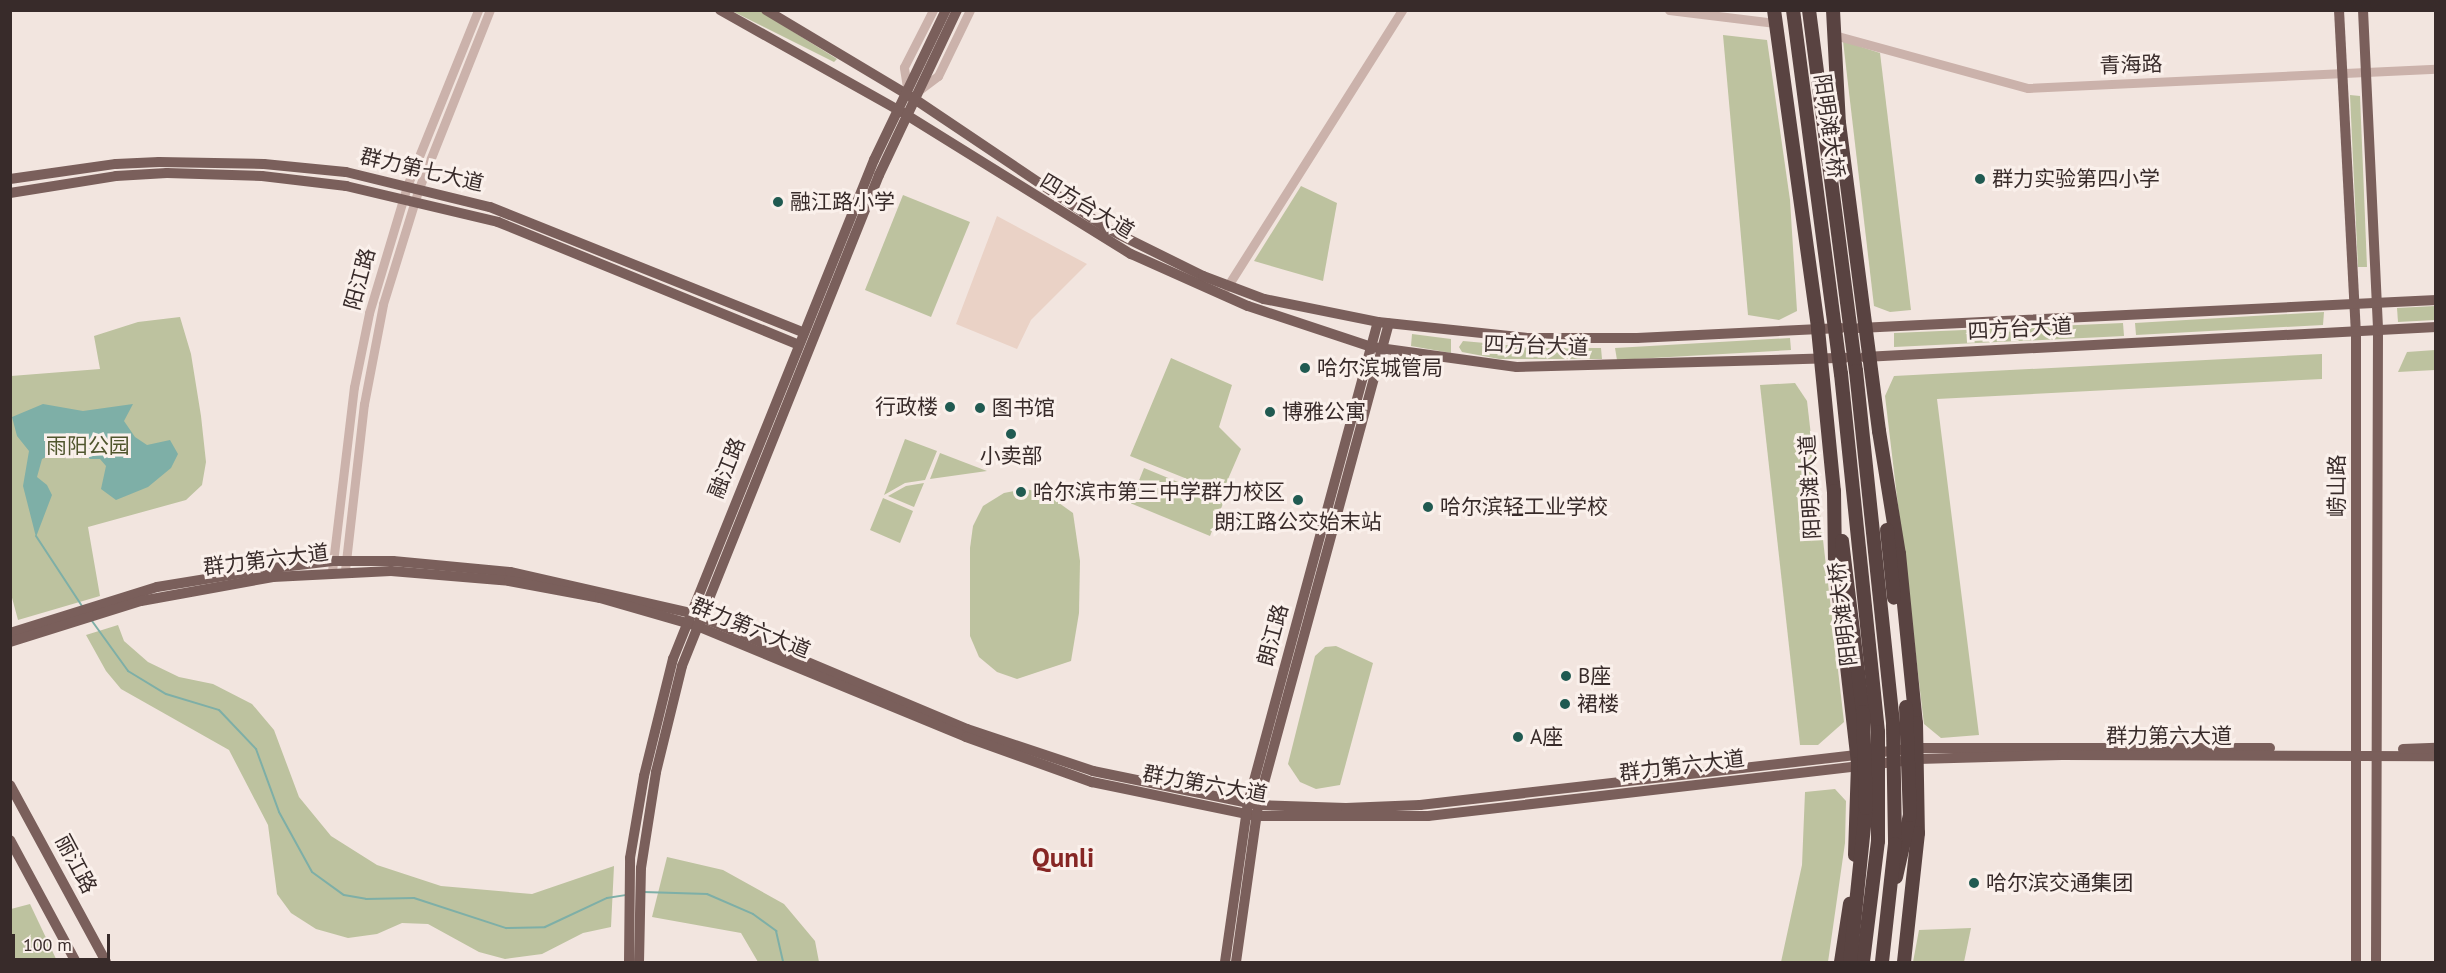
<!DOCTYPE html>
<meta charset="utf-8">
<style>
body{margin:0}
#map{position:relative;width:2446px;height:973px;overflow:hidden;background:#f2e5df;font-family:"PT Sans","Noto Sans SC",sans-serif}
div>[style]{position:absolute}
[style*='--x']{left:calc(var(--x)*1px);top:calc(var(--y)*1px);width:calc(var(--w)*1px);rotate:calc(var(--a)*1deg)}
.green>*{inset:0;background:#bdc29f}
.plaza>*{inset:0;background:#ead2c6}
.water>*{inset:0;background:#7eafa7}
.stream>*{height:2px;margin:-1px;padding:0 1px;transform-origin:1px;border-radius:1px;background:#7eafa7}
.minor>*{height:9px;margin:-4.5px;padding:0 4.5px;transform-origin:4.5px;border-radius:4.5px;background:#cbb2ab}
.major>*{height:10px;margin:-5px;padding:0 5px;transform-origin:5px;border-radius:5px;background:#7a5f5b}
.highway>*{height:14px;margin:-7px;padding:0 7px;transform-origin:7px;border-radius:7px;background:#594341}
.highway-bridge>*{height:14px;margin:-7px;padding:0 7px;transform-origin:7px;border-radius:7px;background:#594341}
.dots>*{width:16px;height:16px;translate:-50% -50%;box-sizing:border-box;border:3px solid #faf0eb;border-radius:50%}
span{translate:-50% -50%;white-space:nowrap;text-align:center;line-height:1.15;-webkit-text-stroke:6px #faf0eb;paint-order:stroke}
.street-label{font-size:21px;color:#382b2a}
.poi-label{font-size:21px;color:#382b2a}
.left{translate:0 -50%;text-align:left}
.right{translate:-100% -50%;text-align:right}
.park-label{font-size:21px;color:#50562e}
.district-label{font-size:27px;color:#862624;font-weight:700}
.frame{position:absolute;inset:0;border:12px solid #382b2a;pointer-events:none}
.scale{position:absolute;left:12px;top:934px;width:98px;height:27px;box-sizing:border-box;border:3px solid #382b2a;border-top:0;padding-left:8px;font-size:18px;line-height:21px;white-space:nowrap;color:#382b2a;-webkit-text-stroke:4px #faf0eb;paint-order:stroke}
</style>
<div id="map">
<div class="green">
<div style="clip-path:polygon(732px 11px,760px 11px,837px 59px,834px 62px)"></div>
<div style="clip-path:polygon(1723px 35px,1767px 40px,1790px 200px,1797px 311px,1779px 320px,1748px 315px)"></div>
<div style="clip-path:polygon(1843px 41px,1880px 53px,1911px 310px,1890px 312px,1874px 306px)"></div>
<div style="clip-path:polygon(2350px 95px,2360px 96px,2367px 267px,2358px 267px)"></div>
<div style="clip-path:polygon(1301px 186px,1337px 203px,1323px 281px,1254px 261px)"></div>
<div style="clip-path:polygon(903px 195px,970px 222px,931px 317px,865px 290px)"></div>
<div style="clip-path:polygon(2435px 306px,2435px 320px,2398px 322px,2397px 308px)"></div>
<div style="clip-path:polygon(2324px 312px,2323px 325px,2136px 335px,2135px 323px)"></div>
<div style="clip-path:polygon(180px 317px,191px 354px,201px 416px,206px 462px,202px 485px,186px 500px,88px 527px,100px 596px,18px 620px,11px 594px,11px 376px,100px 369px,94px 336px,138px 322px)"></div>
<div style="clip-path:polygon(2123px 323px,2124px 336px,1894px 347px,1894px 333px)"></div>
<div style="clip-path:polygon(1412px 334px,1451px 339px,1451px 353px,1411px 346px)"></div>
<div style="clip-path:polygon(1790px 338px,1791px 350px,1617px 360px,1615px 348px)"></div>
<div style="clip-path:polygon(1463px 341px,1541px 348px,1601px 348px,1602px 359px,1499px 359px,1462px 352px,1459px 347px)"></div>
<div style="clip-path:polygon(2435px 350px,2435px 370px,2398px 372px,2407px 352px)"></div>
<div style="clip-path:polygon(2322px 354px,2322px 379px,1937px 399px,1979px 735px,1941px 738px,1924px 724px,1885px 396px,1894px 376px)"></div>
<div style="clip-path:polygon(1171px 358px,1232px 385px,1219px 427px,1241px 449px,1222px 493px,1130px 456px)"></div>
<div style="clip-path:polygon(1795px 383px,1807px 401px,1844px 722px,1818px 745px,1800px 745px,1760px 385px)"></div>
<div style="clip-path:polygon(905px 439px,937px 451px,925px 480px,905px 483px,884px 495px)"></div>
<div style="clip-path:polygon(940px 453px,987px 471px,930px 479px)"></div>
<div style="clip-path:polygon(1144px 468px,1224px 501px,1210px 536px,1130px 503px)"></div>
<div style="clip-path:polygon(924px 483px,914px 507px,888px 496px,906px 486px)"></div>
<div style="clip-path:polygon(1025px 489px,1045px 493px,1073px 513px,1080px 561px,1079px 613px,1071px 661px,1017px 679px,997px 672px,979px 657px,970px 636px,970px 548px,973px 526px,983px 506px,1004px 493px)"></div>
<div style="clip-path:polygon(883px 498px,913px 511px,900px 543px,870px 530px)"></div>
<div style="clip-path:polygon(118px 625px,124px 641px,148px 662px,179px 677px,213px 684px,252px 704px,274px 730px,299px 797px,331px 836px,377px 865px,441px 886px,532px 894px,614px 866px,611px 927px,583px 933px,542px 954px,505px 959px,479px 952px,428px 924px,402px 923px,377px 934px,348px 938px,316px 929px,291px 913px,277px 894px,268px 825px,229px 750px,121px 689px,106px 671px,86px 635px)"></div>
<div style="clip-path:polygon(1336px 646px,1373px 663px,1340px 785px,1316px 789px,1300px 782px,1288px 764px,1315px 656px,1325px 647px)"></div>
<div style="clip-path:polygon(1835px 789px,1846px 801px,1845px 843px,1828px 962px,1781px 962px,1802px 865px,1805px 792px)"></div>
<div style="clip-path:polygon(667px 857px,723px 870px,784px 904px,815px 941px,819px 962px,758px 962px,741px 933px,652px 917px)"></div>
<div style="clip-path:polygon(30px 904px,57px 961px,57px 962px,11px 962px,11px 909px)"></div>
<div style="clip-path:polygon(1971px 928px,1964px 962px,1913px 962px,1919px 930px)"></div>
</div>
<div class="plaza">
<div style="clip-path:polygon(997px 216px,1087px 264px,1031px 320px,1017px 349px,956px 324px)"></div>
</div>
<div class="water">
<div style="clip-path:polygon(43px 404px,83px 411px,133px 404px,124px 421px,135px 437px,147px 445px,170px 440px,178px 454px,171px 468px,148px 487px,116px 500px,101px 489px,106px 466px,100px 459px,90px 459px,77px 449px,64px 448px,42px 459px,37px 477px,47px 485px,52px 495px,36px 537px,23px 486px,29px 451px,17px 436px,12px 417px)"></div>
</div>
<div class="stream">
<div style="--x:36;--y:536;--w:84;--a:56.7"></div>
<div style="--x:92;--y:621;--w:62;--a:54.2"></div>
<div style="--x:128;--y:671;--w:44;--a:31.2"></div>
<div style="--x:166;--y:694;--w:55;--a:16.8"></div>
<div style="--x:219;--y:710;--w:54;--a:46.5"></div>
<div style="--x:256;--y:749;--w:67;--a:69.9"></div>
<div style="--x:279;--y:812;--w:68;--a:61.2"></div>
<div style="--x:312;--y:872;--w:39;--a:36"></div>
<div style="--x:344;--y:895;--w:22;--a:10"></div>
<div style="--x:366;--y:899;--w:48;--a:-1.2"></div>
<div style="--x:414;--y:898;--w:97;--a:18.1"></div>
<div style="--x:506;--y:928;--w:39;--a:-1"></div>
<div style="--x:545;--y:927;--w:68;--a:-25.1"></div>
<div style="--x:607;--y:898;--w:20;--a:-9"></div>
<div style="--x:644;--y:892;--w:63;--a:1.8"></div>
<div style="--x:707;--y:894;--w:50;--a:23.5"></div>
<div style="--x:753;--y:914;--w:29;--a:36"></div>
<div style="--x:776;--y:931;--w:32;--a:77"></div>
</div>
<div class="minor">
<div style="--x:1669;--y:10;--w:107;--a:7"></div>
<div style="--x:1834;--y:35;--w:201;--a:15.3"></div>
<div style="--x:2028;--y:88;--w:408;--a:-2.7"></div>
<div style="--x:907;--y:87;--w:20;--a:-99"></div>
<div style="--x:904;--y:67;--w:64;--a:-63"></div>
<div style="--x:918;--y:91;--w:25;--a:-37"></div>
<div style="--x:938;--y:76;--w:73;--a:-64.1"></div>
<div style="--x:1227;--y:287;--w:328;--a:-57.7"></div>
<div style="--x:345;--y:570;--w:167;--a:-83.5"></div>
<div style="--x:364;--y:404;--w:102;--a:-79.2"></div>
<div style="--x:383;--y:304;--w:121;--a:-72.8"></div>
<div style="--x:419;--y:188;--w:192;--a:-68.3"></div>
<div style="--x:332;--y:571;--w:185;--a:-83.2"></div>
<div style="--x:354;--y:387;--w:76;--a:-78.5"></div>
<div style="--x:369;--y:313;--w:133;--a:-73.3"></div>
<div style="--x:407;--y:186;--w:190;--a:-68"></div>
</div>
<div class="major">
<div style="--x:720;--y:10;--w:212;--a:29.3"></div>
<div style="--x:905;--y:114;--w:266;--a:31.8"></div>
<div style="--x:1131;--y:254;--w:128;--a:24"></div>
<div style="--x:1248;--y:306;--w:131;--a:18.3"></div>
<div style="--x:1372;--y:347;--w:146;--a:7.9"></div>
<div style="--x:1517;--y:367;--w:328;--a:-1.6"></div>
<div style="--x:766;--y:10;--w:171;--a:30.9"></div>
<div style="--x:913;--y:98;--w:235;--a:33.9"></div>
<div style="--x:1108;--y:229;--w:106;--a:26.3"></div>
<div style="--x:1203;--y:276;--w:65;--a:20.7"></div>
<div style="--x:1264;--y:299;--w:116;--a:11.4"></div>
<div style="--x:1378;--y:322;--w:150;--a:6.1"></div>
<div style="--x:1527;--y:338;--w:110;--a:0"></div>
<div style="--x:1637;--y:338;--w:204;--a:-2.8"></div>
<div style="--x:2339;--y:10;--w:321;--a:87"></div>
<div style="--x:2356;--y:331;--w:631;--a:90"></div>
<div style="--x:2363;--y:10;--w:320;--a:87.3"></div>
<div style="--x:2378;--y:330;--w:632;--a:90.18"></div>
<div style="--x:10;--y:179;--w:107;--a:-8.1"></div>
<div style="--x:116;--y:164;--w:43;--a:-2.7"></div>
<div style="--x:159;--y:162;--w:105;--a:1.1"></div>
<div style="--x:264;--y:164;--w:82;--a:5.6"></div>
<div style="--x:346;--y:172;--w:148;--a:13.7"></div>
<div style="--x:490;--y:207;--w:336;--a:21.8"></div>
<div style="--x:10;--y:193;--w:107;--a:-9.1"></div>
<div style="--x:116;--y:176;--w:51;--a:-3.4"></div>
<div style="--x:167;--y:173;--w:95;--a:1.8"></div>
<div style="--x:262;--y:176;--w:85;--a:6.8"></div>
<div style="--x:346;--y:186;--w:156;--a:13.3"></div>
<div style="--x:498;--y:222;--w:323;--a:22.2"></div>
<div style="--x:1859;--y:328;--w:578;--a:-2.78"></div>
<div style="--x:1864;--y:357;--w:573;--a:-3"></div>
<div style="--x:10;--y:633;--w:154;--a:-17.4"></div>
<div style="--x:157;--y:587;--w:118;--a:-9.3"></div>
<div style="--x:273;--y:568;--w:60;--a:-6.7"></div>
<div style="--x:333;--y:561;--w:60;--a:0"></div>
<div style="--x:393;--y:561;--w:118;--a:5.4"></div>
<div style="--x:510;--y:572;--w:186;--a:12.8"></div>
<div style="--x:691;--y:613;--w:299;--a:22.8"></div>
<div style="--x:967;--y:729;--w:133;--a:18.4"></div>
<div style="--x:1093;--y:771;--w:168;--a:11.6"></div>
<div style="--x:1258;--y:805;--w:88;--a:2"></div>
<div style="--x:1346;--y:808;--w:74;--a:-2.3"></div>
<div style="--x:1420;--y:805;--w:500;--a:-6.54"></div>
<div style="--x:1917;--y:748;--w:353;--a:0"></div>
<div style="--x:10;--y:642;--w:137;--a:-17.4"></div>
<div style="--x:141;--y:601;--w:134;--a:-10.3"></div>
<div style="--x:273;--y:577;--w:118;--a:-2.9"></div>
<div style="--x:391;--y:571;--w:118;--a:4.8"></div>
<div style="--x:509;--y:581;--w:93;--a:10.6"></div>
<div style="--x:600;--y:598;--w:101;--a:16.1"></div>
<div style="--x:697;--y:626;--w:291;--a:22.4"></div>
<div style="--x:966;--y:737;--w:134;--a:19.7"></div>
<div style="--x:1092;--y:782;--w:167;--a:11.7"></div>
<div style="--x:1256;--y:816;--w:172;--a:0"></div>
<div style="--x:1428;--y:816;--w:493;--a:-6.6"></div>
<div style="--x:1918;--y:759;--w:144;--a:-1.6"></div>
<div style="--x:2062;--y:755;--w:374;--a:0.2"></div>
<div style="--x:2403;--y:749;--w:33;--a:-2"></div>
<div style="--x:10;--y:785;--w:201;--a:61.5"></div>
<div style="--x:10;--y:840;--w:139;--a:61.6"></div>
<div style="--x:629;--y:962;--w:104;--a:-89.4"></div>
<div style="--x:630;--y:858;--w:83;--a:-80.3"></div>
<div style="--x:644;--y:776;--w:121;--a:-76.1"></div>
<div style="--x:673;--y:659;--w:538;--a:-68.06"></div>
<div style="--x:874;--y:160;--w:166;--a:-64.4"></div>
<div style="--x:639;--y:962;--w:94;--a:-88.8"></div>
<div style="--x:641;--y:868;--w:97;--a:-81.1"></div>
<div style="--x:656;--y:772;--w:109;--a:-76.2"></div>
<div style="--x:682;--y:666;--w:529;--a:-68.14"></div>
<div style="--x:879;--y:175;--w:183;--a:-64.7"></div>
<div style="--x:1225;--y:962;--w:161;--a:-81.8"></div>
<div style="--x:1248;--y:803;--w:498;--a:-74.9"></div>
<div style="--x:1236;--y:962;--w:159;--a:-82"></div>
<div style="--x:1258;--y:805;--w:499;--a:-74.8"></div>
</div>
<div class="highway">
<div style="--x:1774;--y:10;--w:322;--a:82.1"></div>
<div style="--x:1818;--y:329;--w:163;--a:84.4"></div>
<div style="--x:1834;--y:491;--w:70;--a:89.2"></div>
<div style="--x:1835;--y:561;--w:204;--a:83.5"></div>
<div style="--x:1858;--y:764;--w:91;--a:91.9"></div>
<div style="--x:1833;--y:10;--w:113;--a:87"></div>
<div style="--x:1839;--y:123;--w:311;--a:82.6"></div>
<div style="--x:1879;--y:431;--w:125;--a:80.8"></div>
<div style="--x:1899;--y:554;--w:170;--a:84.3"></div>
<div style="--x:1916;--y:723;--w:110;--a:89"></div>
<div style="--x:1918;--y:833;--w:130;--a:96.2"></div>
<div style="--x:1887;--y:530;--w:68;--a:84.1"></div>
<div style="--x:1842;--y:541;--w:172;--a:83"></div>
<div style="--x:1896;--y:877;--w:64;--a:-77.3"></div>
<div style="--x:1841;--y:962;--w:59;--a:-81.2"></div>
</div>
<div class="highway-bridge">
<div style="--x:1793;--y:10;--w:367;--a:82.5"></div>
<div style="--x:1841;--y:374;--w:360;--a:84.1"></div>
<div style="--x:1878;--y:732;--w:109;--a:90"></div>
<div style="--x:1878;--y:841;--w:122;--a:97.1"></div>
<div style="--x:1809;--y:10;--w:364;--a:82.6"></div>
<div style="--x:1856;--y:371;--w:356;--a:84"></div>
<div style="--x:1893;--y:725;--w:119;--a:89"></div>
<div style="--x:1895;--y:844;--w:119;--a:96.3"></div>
<div style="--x:1906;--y:707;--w:108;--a:87.9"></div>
<div style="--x:1850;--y:962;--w:155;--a:-84.1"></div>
<div style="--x:1866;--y:808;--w:96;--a:-91.8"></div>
</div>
<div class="dots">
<div style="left:1980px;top:179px;background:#205a51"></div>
<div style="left:778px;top:202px;background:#205a51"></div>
<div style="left:1305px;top:368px;background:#205a51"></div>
<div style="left:950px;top:407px;background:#205a51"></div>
<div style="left:980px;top:408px;background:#205a51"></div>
<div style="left:1270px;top:412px;background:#205a51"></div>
<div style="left:1011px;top:434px;background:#205a51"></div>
<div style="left:1021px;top:492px;background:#205a51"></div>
<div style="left:1298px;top:500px;background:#205a51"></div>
<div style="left:1428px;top:507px;background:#205a51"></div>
<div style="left:1566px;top:676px;background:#205a51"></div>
<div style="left:1565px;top:704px;background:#205a51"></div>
<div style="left:1518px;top:737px;background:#205a51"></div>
<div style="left:1974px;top:883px;background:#205a51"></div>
</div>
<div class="street-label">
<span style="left:2131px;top:65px;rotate:-2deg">青海路</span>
<span style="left:1829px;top:126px;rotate:82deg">阳明滩大桥</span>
<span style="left:422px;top:170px;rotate:13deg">群力第七大道</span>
<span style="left:1087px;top:206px;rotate:31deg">四方台大道</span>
<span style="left:360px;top:279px;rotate:-75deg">阳江路</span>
<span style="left:2020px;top:329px;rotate:-3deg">四方台大道</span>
<span style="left:1536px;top:346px;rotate:2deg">四方台大道</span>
<span style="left:727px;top:468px;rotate:-68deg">融江路</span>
<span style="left:2337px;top:486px;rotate:-90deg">崂山路</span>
<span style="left:1810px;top:487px;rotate:-93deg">阳明滩大道</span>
<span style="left:266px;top:560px;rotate:-7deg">群力第六大道</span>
<span style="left:1843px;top:614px;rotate:-97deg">阳明滩大桥</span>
<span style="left:751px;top:628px;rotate:22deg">群力第六大道</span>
<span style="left:1273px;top:635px;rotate:-75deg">朗江路</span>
<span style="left:2169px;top:736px">群力第六大道</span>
<span style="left:1682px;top:766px;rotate:-7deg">群力第六大道</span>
<span style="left:1205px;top:784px;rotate:10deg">群力第六大道</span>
<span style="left:76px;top:864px;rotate:62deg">丽江路</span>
</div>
<div class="poi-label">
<span class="left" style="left:1992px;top:179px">群力实验第四小学</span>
<span class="left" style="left:790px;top:202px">融江路小学</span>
<span class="left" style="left:1317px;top:368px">哈尔滨城管局</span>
<span class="right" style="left:938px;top:407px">行政楼</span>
<span class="left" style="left:992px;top:408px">图书馆</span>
<span class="left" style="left:1282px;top:412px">博雅公寓</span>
<span style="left:1011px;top:456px">小卖部</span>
<span class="left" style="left:1033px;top:492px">哈尔滨市第三中学群力校区</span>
<span class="left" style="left:1440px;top:507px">哈尔滨轻工业学校</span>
<span style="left:1298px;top:522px">朗江路公交始末站</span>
<span class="left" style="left:1578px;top:676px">B座</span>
<span class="left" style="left:1577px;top:704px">裙楼</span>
<span class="left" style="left:1530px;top:737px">A座</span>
<span class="left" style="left:1986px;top:883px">哈尔滨交通集团</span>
</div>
<div class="park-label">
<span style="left:88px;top:446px">雨阳公园</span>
</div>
<div class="district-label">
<span style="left:1063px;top:858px">Qunli</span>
</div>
<div class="frame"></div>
<div class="scale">100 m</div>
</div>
